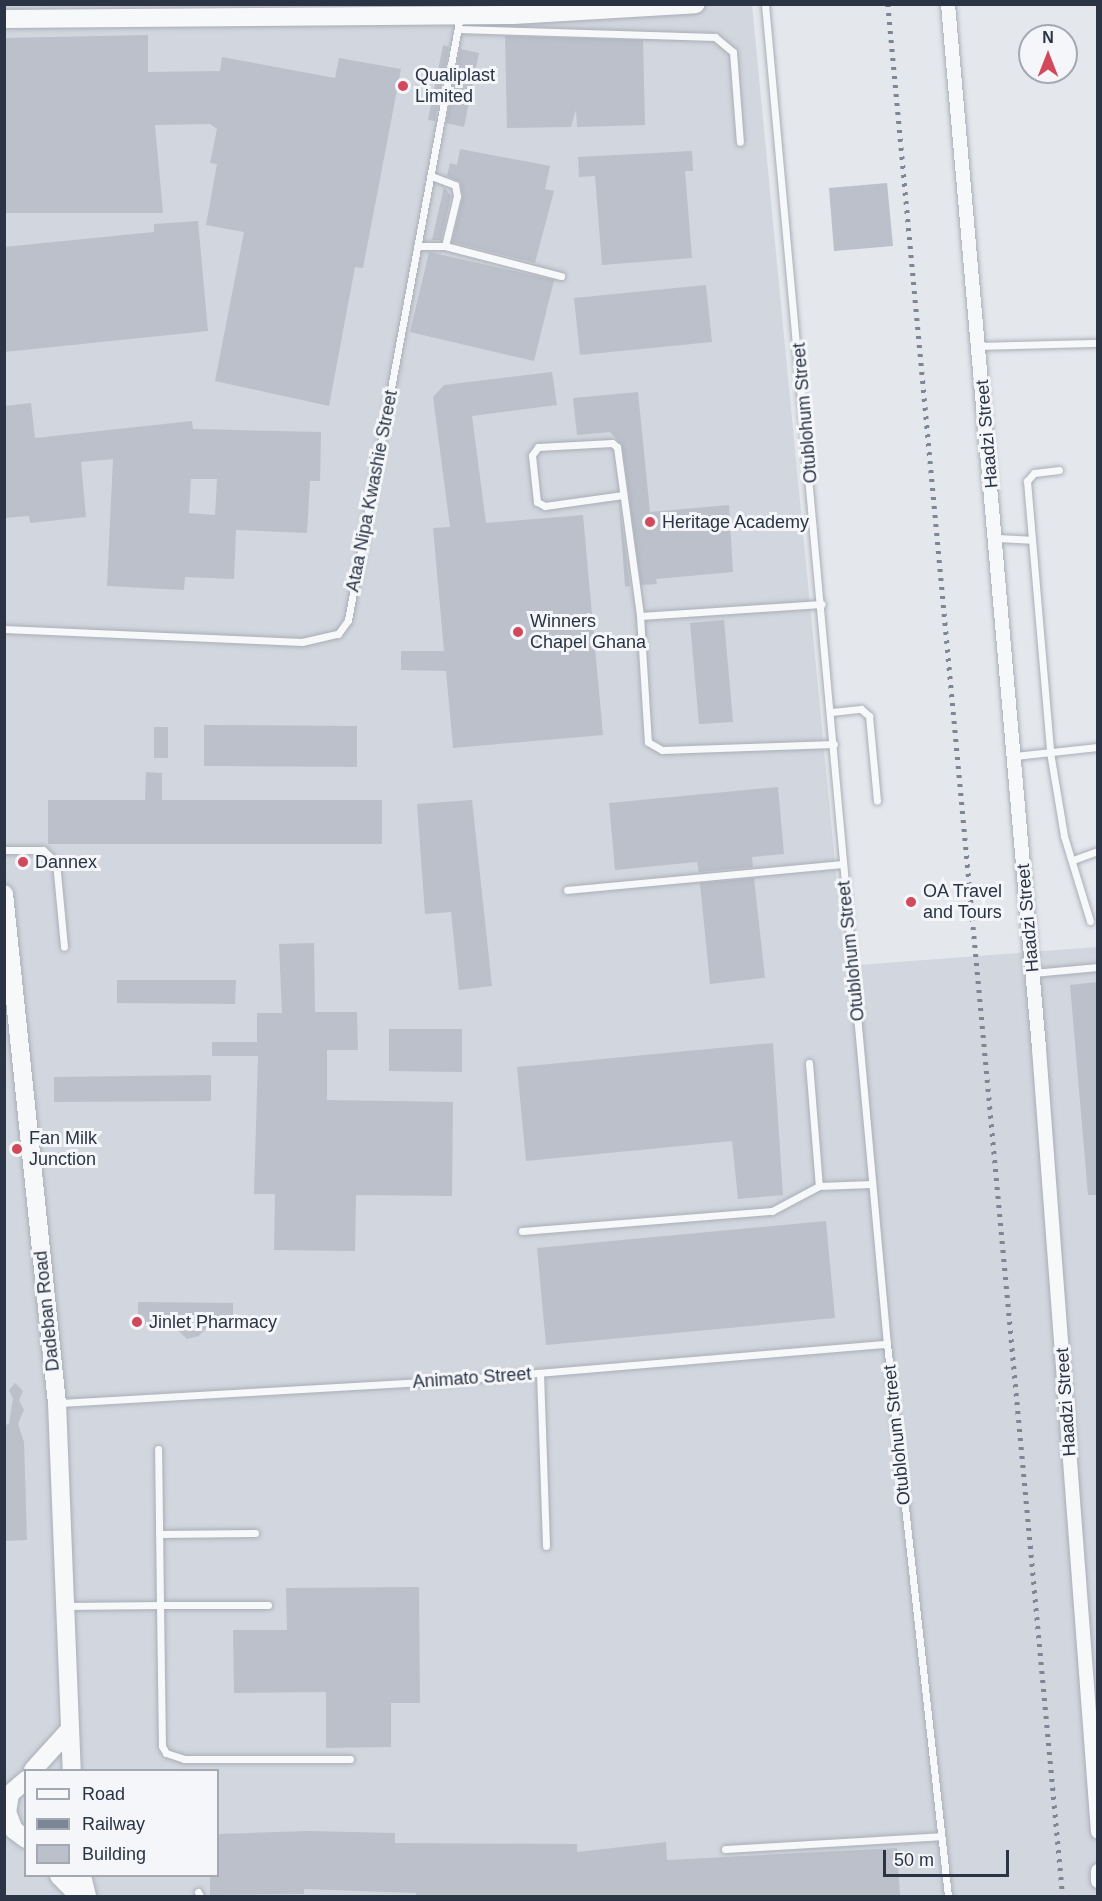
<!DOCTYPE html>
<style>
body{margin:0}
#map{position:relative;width:1102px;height:1901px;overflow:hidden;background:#e4e7ec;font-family:Helvetica,sans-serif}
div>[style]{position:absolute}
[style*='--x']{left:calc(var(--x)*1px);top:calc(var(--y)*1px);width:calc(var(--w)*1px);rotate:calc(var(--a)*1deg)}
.built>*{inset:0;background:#d2d6de}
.building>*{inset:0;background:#bbc0ca}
.roads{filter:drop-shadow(0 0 2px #a9aeb7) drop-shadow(0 0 2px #a9aeb7)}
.service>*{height:7px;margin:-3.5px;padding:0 3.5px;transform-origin:3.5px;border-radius:3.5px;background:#f7f8fa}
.minor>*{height:14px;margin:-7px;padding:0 7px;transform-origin:7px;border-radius:7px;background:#f7f8fa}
.tertiary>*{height:18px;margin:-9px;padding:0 9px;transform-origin:9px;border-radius:9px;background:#f7f8fa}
.rail>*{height:4.5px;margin-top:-2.25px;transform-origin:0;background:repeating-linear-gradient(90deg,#7d8696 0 3px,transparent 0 9px)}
.dots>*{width:16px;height:16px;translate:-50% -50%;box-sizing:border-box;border:3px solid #f4f6f9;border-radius:50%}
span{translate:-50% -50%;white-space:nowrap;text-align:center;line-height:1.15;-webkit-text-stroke:6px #f4f6f9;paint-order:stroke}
.poi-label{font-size:18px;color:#2b3445}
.left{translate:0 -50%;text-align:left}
.street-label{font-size:18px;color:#2b3445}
.frame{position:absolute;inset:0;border:6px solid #2b3445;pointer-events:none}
.legend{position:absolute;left:24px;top:1769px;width:195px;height:108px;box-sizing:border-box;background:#f4f6f9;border:2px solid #a4a8b1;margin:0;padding:8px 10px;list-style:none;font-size:18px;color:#2b3445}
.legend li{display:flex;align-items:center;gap:12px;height:30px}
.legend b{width:30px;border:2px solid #a4a8b1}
.north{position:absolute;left:1018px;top:24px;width:60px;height:60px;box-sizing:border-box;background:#f4f6f9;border:2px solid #a4a8b1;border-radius:50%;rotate:0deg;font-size:16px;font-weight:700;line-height:24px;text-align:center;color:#2b3445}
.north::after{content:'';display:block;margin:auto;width:21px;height:27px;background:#d1495b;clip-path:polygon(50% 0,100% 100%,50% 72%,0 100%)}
.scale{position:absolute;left:883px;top:1850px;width:126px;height:27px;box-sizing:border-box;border:3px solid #2b3445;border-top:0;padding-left:8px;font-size:18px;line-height:21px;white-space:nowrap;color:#2b3445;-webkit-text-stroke:4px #f4f6f9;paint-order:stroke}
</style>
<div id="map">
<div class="built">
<div style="clip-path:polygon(evenodd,5px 5px,752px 5px,845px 966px,1097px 947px,1097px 1896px,5px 1896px,5px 5px,26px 1770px,218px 1770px,218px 1876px,26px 1876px,26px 1770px)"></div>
</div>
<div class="building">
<div style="clip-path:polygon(148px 35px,148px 72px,220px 71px,222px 57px,335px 78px,339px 58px,401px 69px,363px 268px,355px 267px,329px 406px,215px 381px,244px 232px,206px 225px,217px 164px,210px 163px,217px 129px,210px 124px,155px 125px,163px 213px,4px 213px,4px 38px)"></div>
<div style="clip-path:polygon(505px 36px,643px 40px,645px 125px,577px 127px,576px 110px,571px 127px,507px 128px)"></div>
<div style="clip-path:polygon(443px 45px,449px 47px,435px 121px,428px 120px)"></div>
<div style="clip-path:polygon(460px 49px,479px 53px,464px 127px,446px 123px)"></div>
<div style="clip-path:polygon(460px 149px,550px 166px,545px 189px,554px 191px,535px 263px,452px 242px,463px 195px,460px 182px,447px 176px,450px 163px,457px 165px)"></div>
<div style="clip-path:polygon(692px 151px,693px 171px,685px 171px,692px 258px,602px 265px,595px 176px,579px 177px,578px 157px)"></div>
<div style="clip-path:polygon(887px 183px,893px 246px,834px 251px,829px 188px)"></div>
<div style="clip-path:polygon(444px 187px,451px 196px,441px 240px,432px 240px)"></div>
<div style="clip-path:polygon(198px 221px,208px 331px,4px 352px,4px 247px,154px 232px,154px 224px)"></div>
<div style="clip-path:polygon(429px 252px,554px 280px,534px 361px,410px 332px)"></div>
<div style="clip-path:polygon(706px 285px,712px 342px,580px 355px,574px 298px)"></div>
<div style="clip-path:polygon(552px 372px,557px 405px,472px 416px,486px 523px,583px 515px,603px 735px,453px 748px,446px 671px,401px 670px,401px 651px,444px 651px,433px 528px,450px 527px,433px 397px,444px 385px)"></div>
<div style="clip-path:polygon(638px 392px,650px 512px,729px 505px,733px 572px,656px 579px,657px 584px,641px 585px,622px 445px,610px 432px,577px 435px,573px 398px)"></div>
<div style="clip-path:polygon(evenodd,31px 403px,35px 438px,192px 421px,193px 429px,321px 432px,320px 481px,310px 481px,307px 533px,236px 530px,234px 579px,185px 577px,184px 590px,107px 586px,113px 459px,81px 462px,86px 517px,30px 523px,29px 516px,4px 518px,4px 406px,31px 403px,191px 479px,217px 479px,215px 515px,189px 513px,191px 479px)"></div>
<div style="clip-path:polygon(619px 501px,630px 586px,625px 587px)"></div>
<div style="clip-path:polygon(724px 620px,733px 722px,699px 724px,690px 623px)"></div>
<div style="clip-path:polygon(204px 725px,357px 726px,357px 767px,204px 766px)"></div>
<div style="clip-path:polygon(154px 727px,168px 727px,168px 758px,154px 758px)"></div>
<div style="clip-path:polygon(146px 772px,162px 773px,162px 800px,382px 800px,382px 844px,48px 844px,48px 800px,145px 800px)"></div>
<div style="clip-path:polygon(778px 787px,784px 854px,752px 857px,753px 867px,699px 872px,697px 862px,615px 870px,609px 803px)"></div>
<div style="clip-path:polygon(472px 800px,492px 986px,459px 990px,451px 912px,425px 914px,417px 804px)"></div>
<div style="clip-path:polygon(754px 878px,765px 978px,710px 984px,700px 883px)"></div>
<div style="clip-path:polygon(314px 943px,315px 1012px,357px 1012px,358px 1050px,327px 1050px,327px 1100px,453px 1102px,452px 1196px,356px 1195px,355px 1251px,274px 1250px,275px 1194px,254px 1194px,258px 1056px,212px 1056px,212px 1042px,257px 1042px,257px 1013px,282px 1013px,279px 944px)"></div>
<div style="clip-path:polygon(117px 980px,236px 980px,235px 1004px,117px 1003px)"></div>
<div style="clip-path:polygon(1098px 982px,1098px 1195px,1088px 1195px,1070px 985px)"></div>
<div style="clip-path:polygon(389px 1029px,462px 1029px,462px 1072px,389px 1071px)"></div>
<div style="clip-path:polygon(773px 1043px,783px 1195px,738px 1199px,732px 1141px,526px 1161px,517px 1067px)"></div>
<div style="clip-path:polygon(211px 1075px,211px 1101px,54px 1102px,54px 1077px)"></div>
<div style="clip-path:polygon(826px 1221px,835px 1318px,546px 1345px,537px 1248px)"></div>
<div style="clip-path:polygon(138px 1302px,233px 1303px,233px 1325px,208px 1326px,199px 1336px,187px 1339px,173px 1325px,138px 1324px)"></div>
<div style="clip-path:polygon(15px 1383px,23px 1391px,19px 1400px,24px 1410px,18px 1424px,24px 1442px,27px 1540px,4px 1541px,4px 1425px,9px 1424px,13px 1399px,9px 1390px)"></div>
<div style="clip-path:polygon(419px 1587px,420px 1703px,391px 1703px,391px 1747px,326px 1748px,326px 1692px,234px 1693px,233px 1630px,287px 1630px,286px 1588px)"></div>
<div style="clip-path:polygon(307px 1831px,395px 1833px,395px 1843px,577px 1844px,577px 1852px,666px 1842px,667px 1860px,897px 1848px,900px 1896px,416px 1896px,416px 1893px,304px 1889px,304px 1894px,210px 1895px,210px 1875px,218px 1875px,218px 1834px)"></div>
</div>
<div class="roads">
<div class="service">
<div style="--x:765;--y:4;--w:1346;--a:84.8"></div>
<div style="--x:887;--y:1344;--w:555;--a:83.69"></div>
<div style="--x:458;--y:29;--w:257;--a:1.8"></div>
<div style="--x:715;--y:37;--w:23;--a:40"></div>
<div style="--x:733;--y:52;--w:90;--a:85.6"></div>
<div style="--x:418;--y:246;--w:27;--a:0"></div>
<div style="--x:445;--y:246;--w:51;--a:-76.5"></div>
<div style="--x:457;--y:196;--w:11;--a:-100"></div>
<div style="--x:455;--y:185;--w:26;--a:-159"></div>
<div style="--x:445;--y:246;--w:120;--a:14.5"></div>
<div style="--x:980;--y:346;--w:118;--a:-1.5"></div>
<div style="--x:1059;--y:470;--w:25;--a:173"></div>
<div style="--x:1034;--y:473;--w:11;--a:131"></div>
<div style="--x:1027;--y:481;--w:272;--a:85.1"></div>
<div style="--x:1050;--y:752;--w:85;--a:80.5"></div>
<div style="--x:1064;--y:836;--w:89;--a:73"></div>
<div style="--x:623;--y:495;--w:79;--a:172"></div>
<div style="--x:545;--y:506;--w:9;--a:-153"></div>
<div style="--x:537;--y:502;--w:47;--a:-96.1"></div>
<div style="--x:532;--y:455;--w:10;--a:-53"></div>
<div style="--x:538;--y:447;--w:74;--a:-3.1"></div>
<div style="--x:612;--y:443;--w:6;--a:39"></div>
<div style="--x:617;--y:447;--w:171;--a:82.2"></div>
<div style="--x:640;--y:616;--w:126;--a:86.4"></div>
<div style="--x:648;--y:742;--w:16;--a:30"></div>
<div style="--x:662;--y:750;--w:172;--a:-2"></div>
<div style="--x:996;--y:538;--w:36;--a:3"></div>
<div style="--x:640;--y:616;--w:182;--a:-3.8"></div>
<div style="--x:4;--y:629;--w:298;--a:2.5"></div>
<div style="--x:302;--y:642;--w:37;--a:-13"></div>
<div style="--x:338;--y:634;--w:17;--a:-54"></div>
<div style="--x:348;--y:620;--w:614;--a:-79.49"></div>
<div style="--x:831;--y:712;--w:30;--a:-6"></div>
<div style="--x:861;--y:709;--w:11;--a:41"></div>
<div style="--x:869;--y:716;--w:85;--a:84.6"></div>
<div style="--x:1015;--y:756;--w:83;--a:-6.2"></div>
<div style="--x:4;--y:850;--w:39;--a:0"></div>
<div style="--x:43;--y:850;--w:18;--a:43"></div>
<div style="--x:56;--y:862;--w:85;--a:84.6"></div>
<div style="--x:1073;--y:860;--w:27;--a:-20"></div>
<div style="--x:567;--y:890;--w:276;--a:-5.4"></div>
<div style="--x:1033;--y:973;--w:65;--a:-5.3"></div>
<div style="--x:809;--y:1063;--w:123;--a:85.4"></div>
<div style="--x:522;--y:1231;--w:251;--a:-4.6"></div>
<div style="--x:772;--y:1211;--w:53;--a:-28"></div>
<div style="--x:819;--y:1186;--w:53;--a:-2.2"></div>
<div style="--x:540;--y:1373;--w:173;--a:88"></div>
<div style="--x:59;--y:1403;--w:396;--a:-3.3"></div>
<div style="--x:454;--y:1380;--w:434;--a:-4.8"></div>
<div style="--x:159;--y:1534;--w:96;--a:-0.6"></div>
<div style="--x:268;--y:1605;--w:108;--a:180"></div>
<div style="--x:160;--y:1605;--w:141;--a:89.2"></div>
<div style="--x:162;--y:1746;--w:8;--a:60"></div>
<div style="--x:166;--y:1753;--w:19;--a:18"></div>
<div style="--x:184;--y:1759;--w:166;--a:0"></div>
<div style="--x:68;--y:1606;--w:92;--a:-0.6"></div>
<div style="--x:160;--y:1605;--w:156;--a:-90.7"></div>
<div style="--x:725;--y:1849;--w:216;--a:-3.4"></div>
<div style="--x:198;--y:1892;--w:4;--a:63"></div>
</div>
<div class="minor">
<div style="--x:948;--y:4;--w:1049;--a:85.02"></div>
<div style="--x:1039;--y:1049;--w:785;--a:85.69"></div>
<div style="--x:1098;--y:1871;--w:10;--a:90"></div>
</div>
<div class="tertiary">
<div style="--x:4;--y:19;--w:509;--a:-0.45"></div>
<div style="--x:513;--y:15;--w:183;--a:-3.4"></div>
<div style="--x:4;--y:894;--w:512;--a:84.06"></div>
<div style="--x:57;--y:1403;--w:367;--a:87.7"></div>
<div style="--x:33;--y:1770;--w:55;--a:-47.9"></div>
<div style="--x:26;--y:1780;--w:21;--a:139"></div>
<div style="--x:10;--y:1794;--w:18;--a:99"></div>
<div style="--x:7;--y:1812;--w:19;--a:69"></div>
<div style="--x:14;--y:1830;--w:15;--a:37"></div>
<div style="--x:59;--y:1876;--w:28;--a:45"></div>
<div style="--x:82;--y:1876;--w:21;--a:76"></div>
</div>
</div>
<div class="rail">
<div style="--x:888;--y:4;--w:1900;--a:84.72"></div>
</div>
<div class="dots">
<div style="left:403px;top:86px;background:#d1495b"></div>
<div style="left:650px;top:522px;background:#d1495b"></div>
<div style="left:518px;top:632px;background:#d1495b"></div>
<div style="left:23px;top:862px;background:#d1495b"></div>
<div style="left:911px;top:902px;background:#d1495b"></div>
<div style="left:17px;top:1149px;background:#d1495b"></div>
<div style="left:137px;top:1322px;background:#d1495b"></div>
</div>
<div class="poi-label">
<span class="left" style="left:415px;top:86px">Qualiplast<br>Limited</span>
<span class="left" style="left:662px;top:522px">Heritage Academy</span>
<span class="left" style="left:530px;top:632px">Winners<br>Chapel Ghana</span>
<span class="left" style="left:35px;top:862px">Dannex</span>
<span class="left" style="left:923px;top:902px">OA Travel<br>and Tours</span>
<span class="left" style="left:29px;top:1149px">Fan Milk<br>Junction</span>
<span class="left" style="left:149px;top:1322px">Jinlet Pharmacy</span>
</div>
<div class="street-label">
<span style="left:805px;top:413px;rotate:-95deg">Otublohum Street</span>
<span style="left:987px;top:434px;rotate:-95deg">Haadzi Street</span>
<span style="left:372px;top:491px;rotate:-79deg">Ataa Nipa Kwashie Street</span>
<span style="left:1028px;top:918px;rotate:-95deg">Haadzi Street</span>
<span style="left:851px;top:951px;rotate:-96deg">Otublohum Street</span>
<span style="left:47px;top:1311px;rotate:-96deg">Dadeban Road</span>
<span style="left:472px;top:1378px;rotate:-4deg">Animato Street</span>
<span style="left:1066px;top:1402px;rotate:-94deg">Haadzi Street</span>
<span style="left:897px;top:1435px;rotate:-96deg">Otublohum Street</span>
</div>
<div class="frame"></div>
<ul class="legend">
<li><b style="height:8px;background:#f7f8fa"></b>Road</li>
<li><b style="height:8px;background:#7d8696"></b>Railway</li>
<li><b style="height:16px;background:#bbc0ca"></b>Building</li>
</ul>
<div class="north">N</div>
<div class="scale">50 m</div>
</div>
